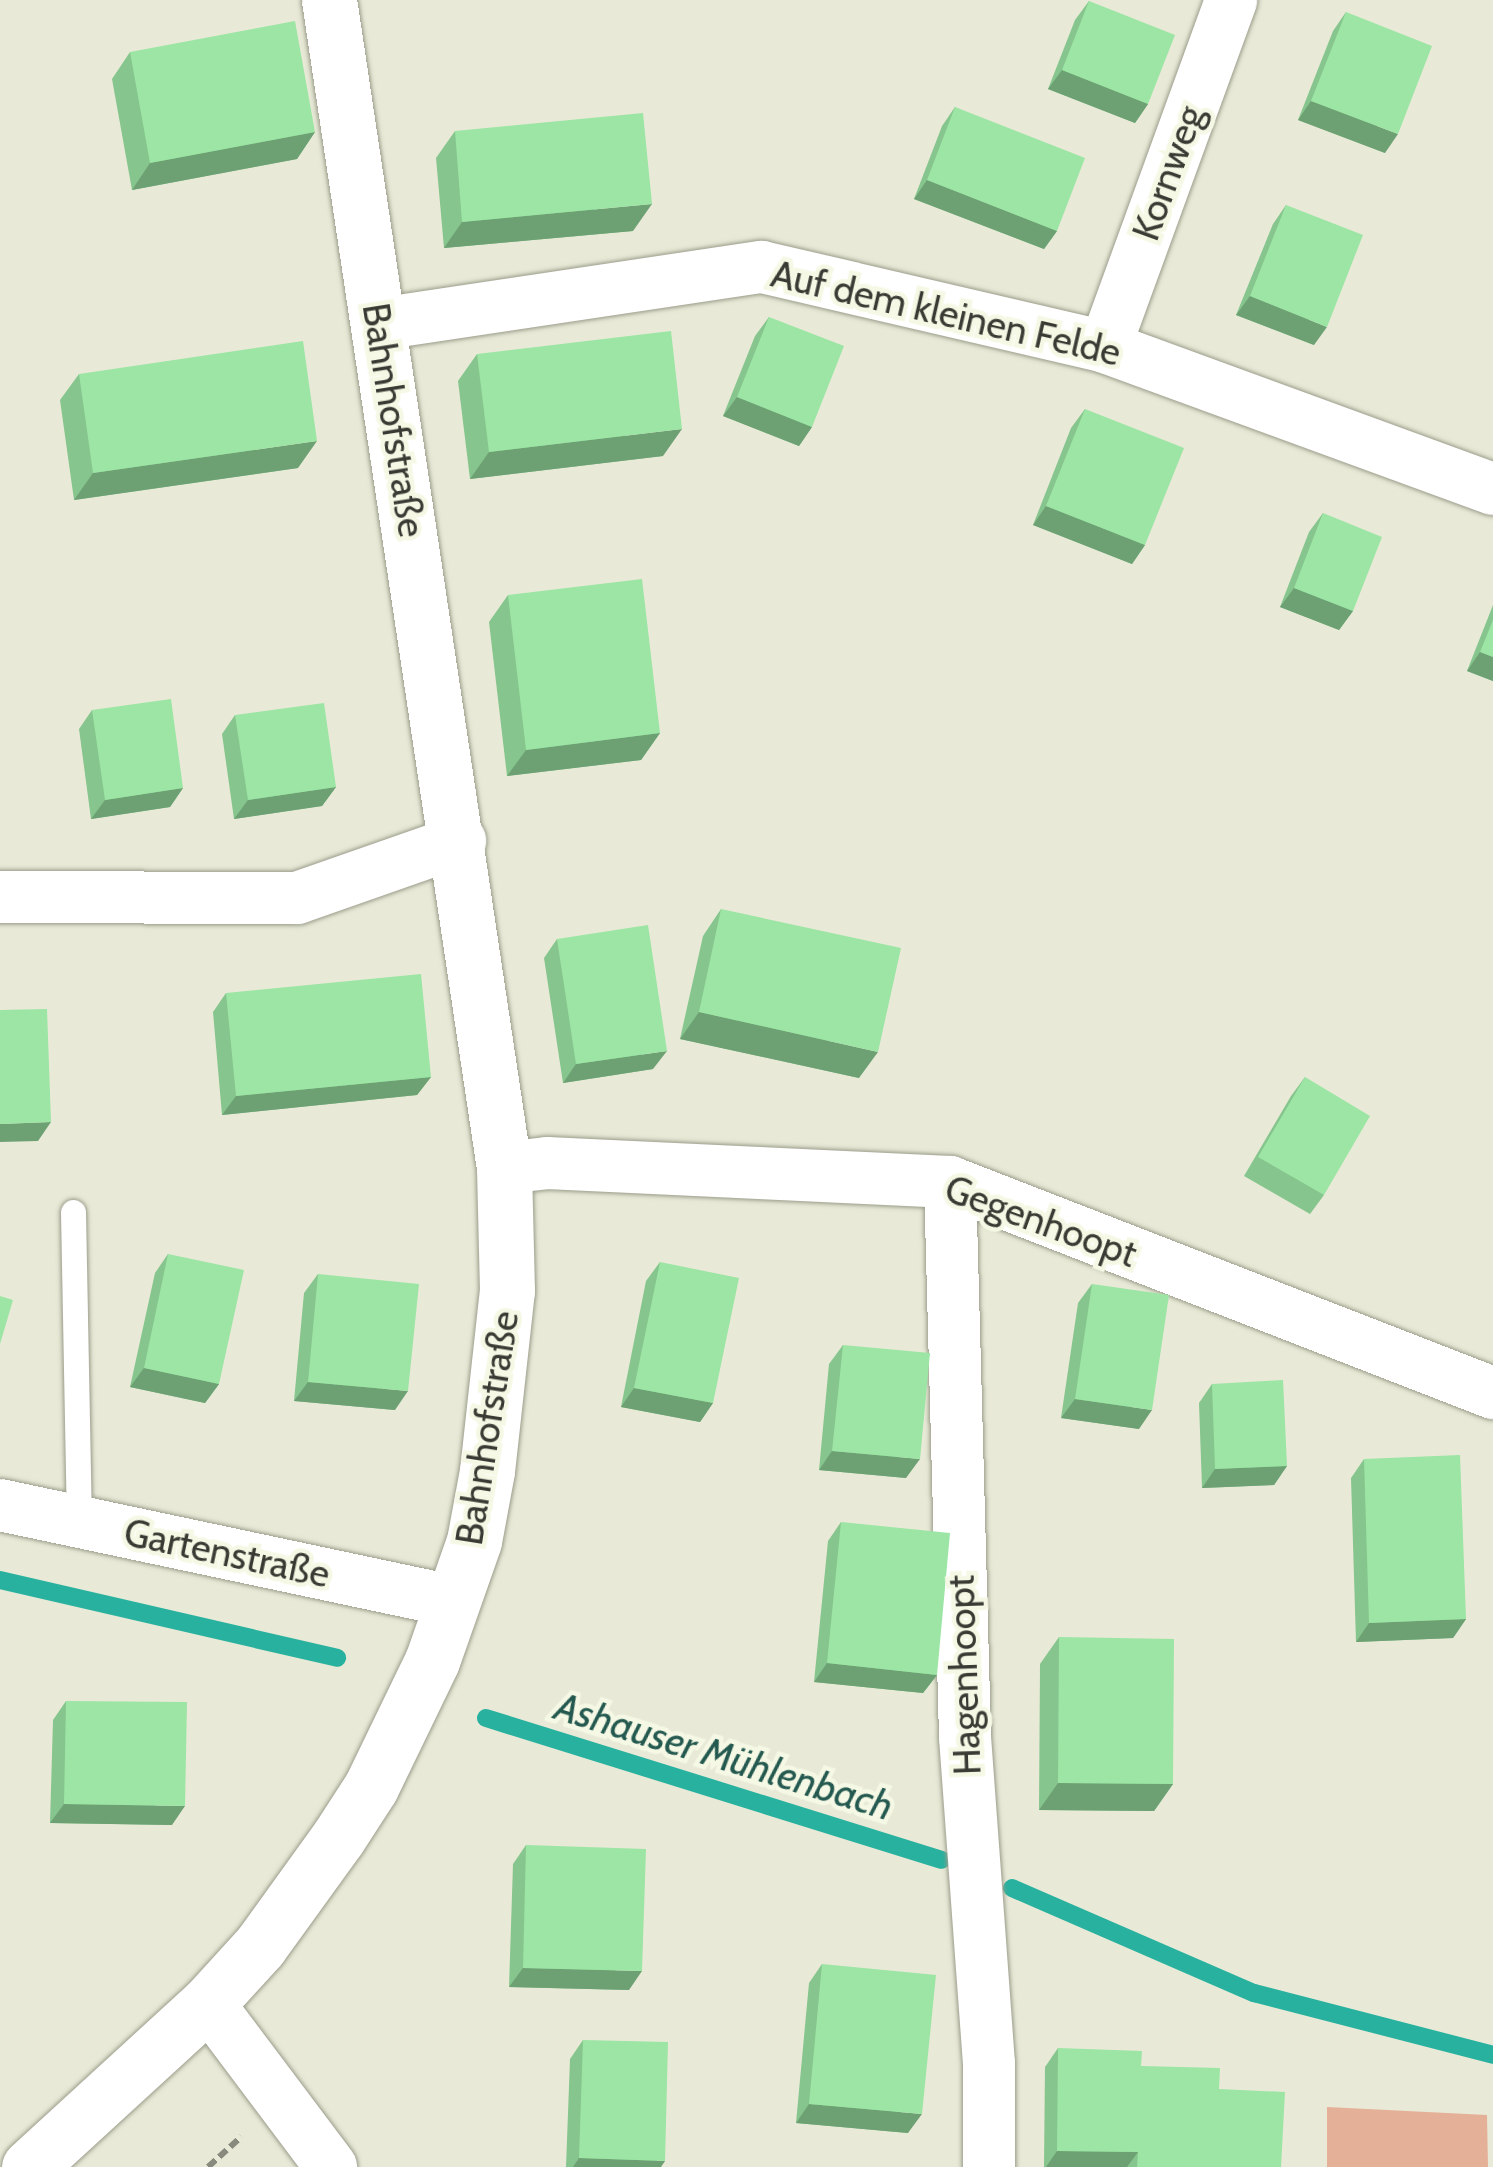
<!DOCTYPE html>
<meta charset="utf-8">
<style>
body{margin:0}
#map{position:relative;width:1493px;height:2167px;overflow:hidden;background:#e8ead7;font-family:Cabin,sans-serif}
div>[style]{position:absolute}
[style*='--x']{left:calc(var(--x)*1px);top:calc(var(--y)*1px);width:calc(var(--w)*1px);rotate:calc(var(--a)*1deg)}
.green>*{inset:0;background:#e5b098}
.stream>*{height:18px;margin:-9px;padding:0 9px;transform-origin:9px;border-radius:9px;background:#28b19f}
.path>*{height:6px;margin-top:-3px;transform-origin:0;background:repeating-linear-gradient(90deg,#898a7e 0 10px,transparent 0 15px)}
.roads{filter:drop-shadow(0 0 2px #9b9d8b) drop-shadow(0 0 2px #9b9d8b)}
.lane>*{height:25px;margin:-12.5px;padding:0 12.5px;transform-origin:12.5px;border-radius:12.5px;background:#fff}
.street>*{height:52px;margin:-26px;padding:0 26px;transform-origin:26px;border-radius:26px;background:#fff}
.secondary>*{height:55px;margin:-27.5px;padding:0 27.5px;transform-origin:27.5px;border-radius:27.5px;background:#fff}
.wall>*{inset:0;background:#86c58d}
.shaded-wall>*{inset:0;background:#6da073}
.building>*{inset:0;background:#9ce5a4}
span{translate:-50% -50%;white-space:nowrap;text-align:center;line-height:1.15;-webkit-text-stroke:9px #f5f8e4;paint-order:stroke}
.street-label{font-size:38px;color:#393a33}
.water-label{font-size:40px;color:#245950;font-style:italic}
</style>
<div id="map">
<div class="green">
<div style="clip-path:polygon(1327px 2107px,1487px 2115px,1488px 2167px,1327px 2167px)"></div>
</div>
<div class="stream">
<div style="--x:0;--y:1580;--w:346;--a:13"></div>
<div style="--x:486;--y:1718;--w:477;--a:17.3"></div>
<div style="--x:1012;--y:1888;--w:264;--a:23.5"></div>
<div style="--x:1254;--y:1993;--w:247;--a:14.5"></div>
</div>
<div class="path">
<div style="--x:208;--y:2167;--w:45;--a:-42.3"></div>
</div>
<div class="roads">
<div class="lane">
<div style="--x:73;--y:1212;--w:310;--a:88.9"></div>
</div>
<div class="street">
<div style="--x:379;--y:324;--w:387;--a:-8.5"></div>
<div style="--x:762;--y:267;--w:352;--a:13.1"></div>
<div style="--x:1105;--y:347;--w:413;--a:20.1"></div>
<div style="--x:1105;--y:347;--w:369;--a:-70"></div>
<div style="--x:0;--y:897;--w:297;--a:0.2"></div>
<div style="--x:297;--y:898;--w:173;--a:-19.3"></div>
<div style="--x:504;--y:1168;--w:43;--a:-6.6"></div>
<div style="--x:547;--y:1163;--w:403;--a:2.7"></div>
<div style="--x:950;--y:1182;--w:583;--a:21.24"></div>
<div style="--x:950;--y:1182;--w:555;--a:88.45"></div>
<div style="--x:965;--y:1737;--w:327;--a:85.8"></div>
<div style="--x:989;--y:2063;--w:104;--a:90"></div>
<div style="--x:0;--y:1505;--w:463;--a:12"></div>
<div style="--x:208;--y:2003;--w:205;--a:53.1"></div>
</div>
<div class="secondary">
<div style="--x:29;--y:2167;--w:243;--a:-42.5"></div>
<div style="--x:208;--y:2003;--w:77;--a:-47.6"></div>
<div style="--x:260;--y:1946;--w:133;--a:-54.2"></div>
<div style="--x:338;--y:1838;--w:61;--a:-57.1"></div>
<div style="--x:371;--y:1787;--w:140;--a:-64.2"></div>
<div style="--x:432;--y:1661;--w:127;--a:-70.7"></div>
<div style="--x:474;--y:1541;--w:71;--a:-79.5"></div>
<div style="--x:487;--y:1471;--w:181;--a:-83.7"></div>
<div style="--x:507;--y:1291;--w:123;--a:-91.4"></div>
<div style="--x:504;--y:1168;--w:1181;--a:-98.52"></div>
</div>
</div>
<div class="wall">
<div style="clip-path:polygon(1089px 1px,1148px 104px,1135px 123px,1048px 89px,1075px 20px)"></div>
<div style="clip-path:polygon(1346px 12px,1385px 153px,1298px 120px,1333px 31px)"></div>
<div style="clip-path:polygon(130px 52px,315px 132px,297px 159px,132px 190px,112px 79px)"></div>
<div style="clip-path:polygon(955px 107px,1057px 231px,1044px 249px,914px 199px,942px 126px)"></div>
<div style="clip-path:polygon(455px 131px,633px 231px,444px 248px,436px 158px)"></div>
<div style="clip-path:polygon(1286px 205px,1314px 345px,1236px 315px,1273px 224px)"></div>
<div style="clip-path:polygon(769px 317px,812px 427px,799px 446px,723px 416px,755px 336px)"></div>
<div style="clip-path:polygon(477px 354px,663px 456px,470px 479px,458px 381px)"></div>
<div style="clip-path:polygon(79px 374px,298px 468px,74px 500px,60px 400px)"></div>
<div style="clip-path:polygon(1085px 409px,1145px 545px,1132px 564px,1033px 525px,1071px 428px)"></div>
<div style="clip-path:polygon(1323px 513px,1353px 611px,1339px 630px,1280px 607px,1309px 532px)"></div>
<div style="clip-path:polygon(508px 595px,660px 733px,641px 760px,507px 776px,489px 622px)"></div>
<div style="clip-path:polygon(1493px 605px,1493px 681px,1467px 671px)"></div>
<div style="clip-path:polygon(92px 710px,183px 788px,170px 807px,91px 819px,79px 729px)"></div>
<div style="clip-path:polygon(235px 715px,336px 787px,322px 806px,234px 819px,222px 734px)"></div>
<div style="clip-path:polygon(721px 909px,859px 1078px,680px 1039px,703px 936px)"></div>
<div style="clip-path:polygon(557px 939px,653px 1069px,563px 1083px,544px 958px)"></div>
<div style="clip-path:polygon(226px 993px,431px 1077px,417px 1095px,222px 1115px,213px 1012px)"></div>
<div style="clip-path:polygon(1305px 1077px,1324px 1195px,1310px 1214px,1244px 1176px,1291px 1096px)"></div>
<div style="clip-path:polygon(168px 1254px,219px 1384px,205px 1403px,130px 1387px,155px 1273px)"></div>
<div style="clip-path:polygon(660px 1262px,713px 1403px,700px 1422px,621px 1407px,646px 1281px)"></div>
<div style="clip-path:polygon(318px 1274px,395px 1410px,294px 1401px,304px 1293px)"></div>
<div style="clip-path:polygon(1092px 1284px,1139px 1429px,1061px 1418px,1078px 1303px)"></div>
<div style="clip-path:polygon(843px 1345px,906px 1478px,819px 1470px,829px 1364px)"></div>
<div style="clip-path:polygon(1212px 1384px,1287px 1466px,1274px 1485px,1202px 1488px,1199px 1403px)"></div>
<div style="clip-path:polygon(1364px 1459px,1466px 1619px,1453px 1638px,1356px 1642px,1351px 1478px)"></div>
<div style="clip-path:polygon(841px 1522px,937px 1675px,923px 1693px,814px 1682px,828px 1541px)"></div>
<div style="clip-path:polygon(1059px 1637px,1173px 1784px,1154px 1811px,1039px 1810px,1040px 1664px)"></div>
<div style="clip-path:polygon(66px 1701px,172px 1825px,50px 1823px,53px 1720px)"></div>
<div style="clip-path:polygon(526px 1845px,629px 1990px,509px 1987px,513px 1864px)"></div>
<div style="clip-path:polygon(822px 1964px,908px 2133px,796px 2123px,809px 1983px)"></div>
<div style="clip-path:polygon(583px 2040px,661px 2167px,566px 2167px,570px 2059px)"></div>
<div style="clip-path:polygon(1058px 2048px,1141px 2066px,1219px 2089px,1281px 2167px,1044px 2167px,1045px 2067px)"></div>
</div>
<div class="shaded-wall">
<div style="clip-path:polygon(1062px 70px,1148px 104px,1135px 123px,1048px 89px)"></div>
<div style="clip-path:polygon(1311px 101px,1398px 134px,1385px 153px,1298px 120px)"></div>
<div style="clip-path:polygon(315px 132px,297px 159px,132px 190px,150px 163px)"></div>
<div style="clip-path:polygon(927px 180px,1057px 231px,1044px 249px,914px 199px)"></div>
<div style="clip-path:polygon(652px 204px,633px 231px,444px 248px,462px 222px)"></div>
<div style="clip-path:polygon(1250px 296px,1327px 327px,1314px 345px,1236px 315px)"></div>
<div style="clip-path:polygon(737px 397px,812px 427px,799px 446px,723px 416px)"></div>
<div style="clip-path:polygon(682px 429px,663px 456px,470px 479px,489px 452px)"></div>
<div style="clip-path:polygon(317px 441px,298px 468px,74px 500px,93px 473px)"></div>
<div style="clip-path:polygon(1046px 506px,1145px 545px,1132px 564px,1033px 525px)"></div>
<div style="clip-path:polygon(1294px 588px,1353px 611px,1339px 630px,1280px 607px)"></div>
<div style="clip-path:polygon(1480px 652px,1493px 657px,1493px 681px,1467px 671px)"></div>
<div style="clip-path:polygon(660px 733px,641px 760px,507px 776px,526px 750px)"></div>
<div style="clip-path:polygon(336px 787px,322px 806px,234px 819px,248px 800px)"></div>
<div style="clip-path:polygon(183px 788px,170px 807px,91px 819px,105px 800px)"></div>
<div style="clip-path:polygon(699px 1012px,878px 1052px,859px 1078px,680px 1039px)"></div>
<div style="clip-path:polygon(667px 1051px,653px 1069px,563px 1083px,576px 1064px)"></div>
<div style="clip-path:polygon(431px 1077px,417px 1095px,222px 1115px,236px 1096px)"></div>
<div style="clip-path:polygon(51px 1122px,38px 1141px,0 1142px,0 1124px)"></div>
<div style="clip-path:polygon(144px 1368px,219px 1384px,205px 1403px,130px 1387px)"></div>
<div style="clip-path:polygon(308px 1382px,408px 1391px,395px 1410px,294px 1401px)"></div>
<div style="clip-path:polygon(634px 1388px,713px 1403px,700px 1422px,621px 1407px)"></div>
<div style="clip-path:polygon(1075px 1399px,1152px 1410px,1139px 1429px,1061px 1418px)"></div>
<div style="clip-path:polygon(832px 1451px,920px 1459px,906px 1478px,819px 1470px)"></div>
<div style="clip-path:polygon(1287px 1466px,1274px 1485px,1202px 1488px,1215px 1469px)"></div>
<div style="clip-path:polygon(1466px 1619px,1453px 1638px,1356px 1642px,1369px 1623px)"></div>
<div style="clip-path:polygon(827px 1663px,937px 1675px,923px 1693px,814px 1682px)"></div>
<div style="clip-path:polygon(1058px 1783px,1173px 1784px,1154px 1811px,1039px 1810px)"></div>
<div style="clip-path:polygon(64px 1804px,185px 1806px,172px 1825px,50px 1823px)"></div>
<div style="clip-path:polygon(523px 1968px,642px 1971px,629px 1990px,509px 1987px)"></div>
<div style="clip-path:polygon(809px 2104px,922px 2114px,908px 2133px,796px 2123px)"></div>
<div style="clip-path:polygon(1057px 2151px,1138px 2152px,1127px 2167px,1046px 2167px)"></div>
<div style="clip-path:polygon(579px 2158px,665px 2161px,661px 2167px,573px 2167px)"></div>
</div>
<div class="building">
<div style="clip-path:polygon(1089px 1px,1175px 35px,1148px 104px,1062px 70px)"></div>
<div style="clip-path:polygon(1346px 12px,1432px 46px,1398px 134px,1311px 101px)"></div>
<div style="clip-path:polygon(295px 21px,315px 132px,150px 163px,130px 52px)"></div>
<div style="clip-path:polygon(955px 107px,1085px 158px,1057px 231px,927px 180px)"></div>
<div style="clip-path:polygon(643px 113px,652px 204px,462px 222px,455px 131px)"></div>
<div style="clip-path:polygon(1286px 205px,1363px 235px,1327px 327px,1250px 296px)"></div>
<div style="clip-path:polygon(769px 317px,844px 346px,812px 427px,737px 397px)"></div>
<div style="clip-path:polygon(671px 331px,682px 429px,489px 452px,477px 354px)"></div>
<div style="clip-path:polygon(303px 341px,317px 441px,93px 473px,79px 374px)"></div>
<div style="clip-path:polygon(1085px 409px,1184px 448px,1145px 545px,1046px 506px)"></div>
<div style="clip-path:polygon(1323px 513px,1382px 537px,1353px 611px,1294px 588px)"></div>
<div style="clip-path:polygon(642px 579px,660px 733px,526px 750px,508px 595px)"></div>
<div style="clip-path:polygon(1493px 620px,1493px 657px,1480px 652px)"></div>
<div style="clip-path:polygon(171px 699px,183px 788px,105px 800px,92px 710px)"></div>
<div style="clip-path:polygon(324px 703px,336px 787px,248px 800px,235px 715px)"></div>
<div style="clip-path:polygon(721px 909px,901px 948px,878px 1052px,699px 1012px)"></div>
<div style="clip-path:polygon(648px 925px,667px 1051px,576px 1064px,557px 939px)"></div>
<div style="clip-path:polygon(421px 974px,431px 1077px,236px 1096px,226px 993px)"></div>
<div style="clip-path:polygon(47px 1009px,51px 1122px,0 1124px,0 1010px)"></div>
<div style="clip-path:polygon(1305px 1077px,1370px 1116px,1324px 1195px,1258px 1157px)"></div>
<div style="clip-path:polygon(168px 1254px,244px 1270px,219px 1384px,144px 1368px)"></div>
<div style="clip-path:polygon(660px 1262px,739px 1278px,713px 1403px,634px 1388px)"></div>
<div style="clip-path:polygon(318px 1274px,419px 1284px,408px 1391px,308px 1382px)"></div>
<div style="clip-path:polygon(1092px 1284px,1169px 1295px,1152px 1410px,1075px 1399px)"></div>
<div style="clip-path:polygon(0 1296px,13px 1300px,0 1344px)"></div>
<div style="clip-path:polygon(843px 1345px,930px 1353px,920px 1459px,832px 1451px)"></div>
<div style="clip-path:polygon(1283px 1380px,1287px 1466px,1215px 1469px,1212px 1384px)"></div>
<div style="clip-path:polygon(1460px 1455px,1466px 1619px,1369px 1623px,1364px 1459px)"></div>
<div style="clip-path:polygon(841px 1522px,950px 1533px,937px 1675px,827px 1663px)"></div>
<div style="clip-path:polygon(1059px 1637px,1174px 1639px,1173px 1784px,1058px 1783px)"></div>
<div style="clip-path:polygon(66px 1701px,187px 1702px,185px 1806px,64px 1804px)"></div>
<div style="clip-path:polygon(526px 1845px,646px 1849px,642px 1971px,523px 1968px)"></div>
<div style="clip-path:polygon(822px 1964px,936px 1975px,922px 2114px,809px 2104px)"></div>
<div style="clip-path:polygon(583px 2040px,668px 2042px,665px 2161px,579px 2158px)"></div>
<div style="clip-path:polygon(1058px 2048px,1142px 2051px,1141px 2066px,1220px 2068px,1219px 2089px,1285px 2092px,1281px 2167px,1137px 2167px,1138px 2152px,1057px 2151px)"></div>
</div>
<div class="street-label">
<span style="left:1168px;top:173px;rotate:-70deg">Kornweg</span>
<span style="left:946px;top:313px;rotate:13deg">Auf dem kleinen Felde</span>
<span style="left:394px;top:420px;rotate:81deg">Bahnhofstraße</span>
<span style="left:1041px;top:1221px;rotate:20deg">Gegenhoopt</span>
<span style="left:487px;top:1428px;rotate:-81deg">Bahnhofstraße</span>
<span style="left:227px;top:1553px;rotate:12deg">Gartenstraße</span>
<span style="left:964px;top:1675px;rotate:-92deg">Hagenhoopt</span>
</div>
<div class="water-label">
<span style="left:724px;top:1756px;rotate:17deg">Ashauser Mühlenbach</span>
</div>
</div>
